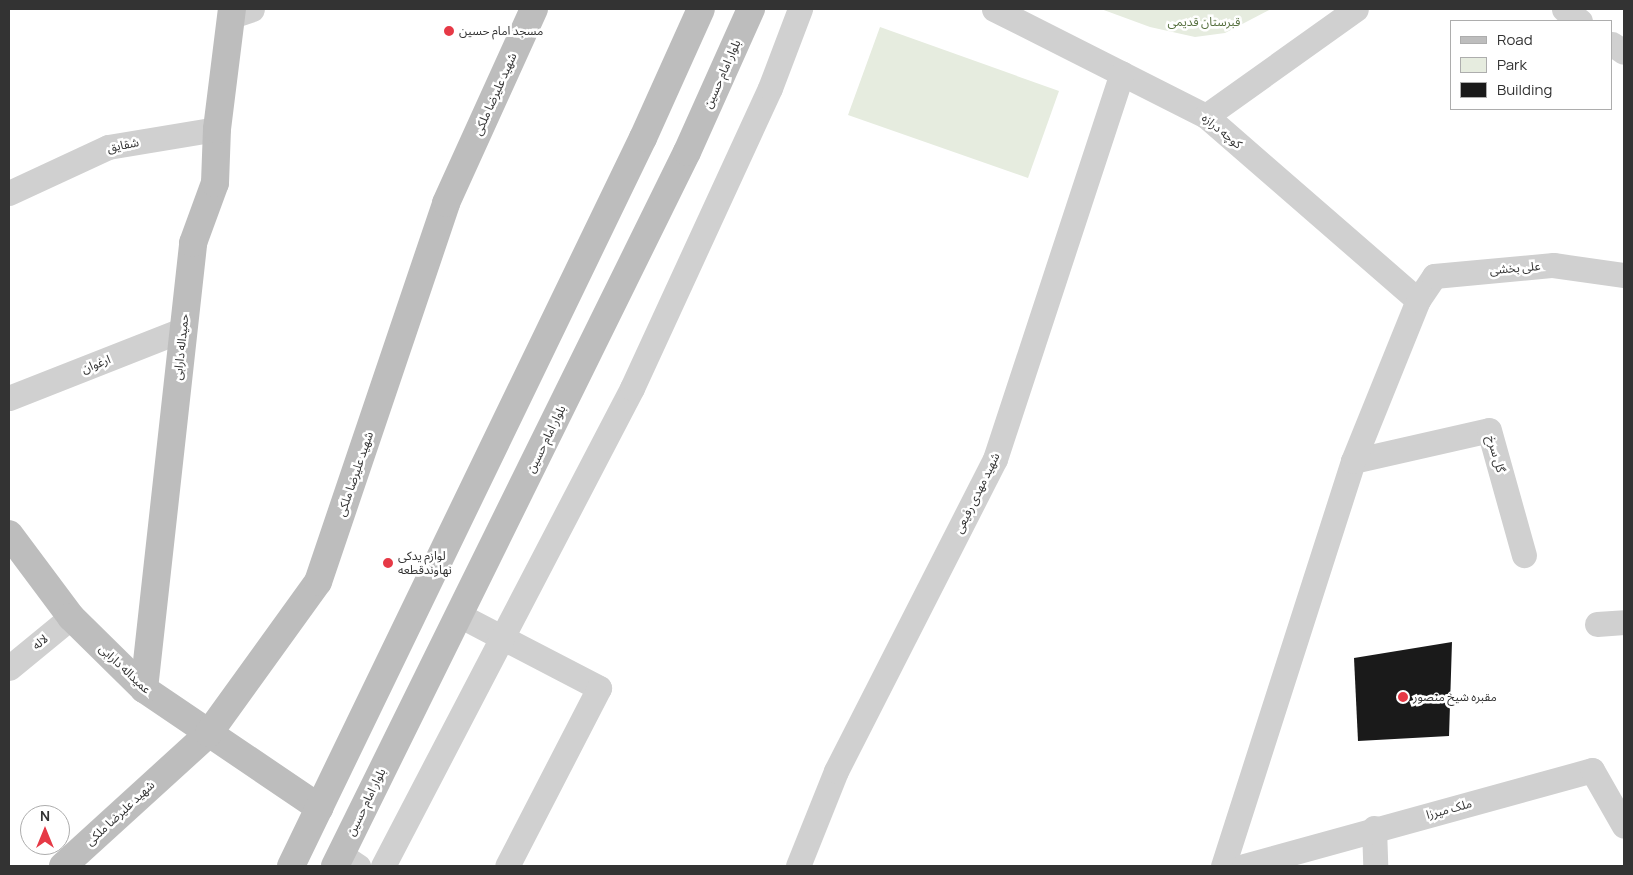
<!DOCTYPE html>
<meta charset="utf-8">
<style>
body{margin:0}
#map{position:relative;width:1633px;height:875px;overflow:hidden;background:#fff;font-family:Manrope,"Noto Sans Arabic",sans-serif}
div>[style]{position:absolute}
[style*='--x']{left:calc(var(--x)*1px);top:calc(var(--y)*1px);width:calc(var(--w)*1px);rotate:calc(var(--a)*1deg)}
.green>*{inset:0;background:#e6ecdf}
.building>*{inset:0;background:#1a1a1a}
.street>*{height:25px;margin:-12.5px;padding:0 12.5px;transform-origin:12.5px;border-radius:12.5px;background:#d0d0d0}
.secondary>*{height:28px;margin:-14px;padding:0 14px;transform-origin:14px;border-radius:14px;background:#bdbdbd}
.dots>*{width:14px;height:14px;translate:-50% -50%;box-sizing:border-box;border:2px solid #fff;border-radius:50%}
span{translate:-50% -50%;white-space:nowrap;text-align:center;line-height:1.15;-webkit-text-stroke:5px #fff;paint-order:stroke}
.park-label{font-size:12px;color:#56703f}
.poi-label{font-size:12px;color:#333}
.left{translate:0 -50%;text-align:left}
.street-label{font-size:12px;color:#333}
.frame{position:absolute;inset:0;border:10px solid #333;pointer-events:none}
.legend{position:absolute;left:1450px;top:20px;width:162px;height:90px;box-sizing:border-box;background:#fff;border:1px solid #adadad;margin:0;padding:6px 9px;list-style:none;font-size:15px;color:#333}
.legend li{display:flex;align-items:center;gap:10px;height:25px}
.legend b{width:25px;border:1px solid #adadad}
.north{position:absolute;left:20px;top:805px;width:50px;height:50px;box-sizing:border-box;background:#fff;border:1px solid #adadad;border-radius:50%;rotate:0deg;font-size:14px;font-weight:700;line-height:20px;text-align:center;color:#333}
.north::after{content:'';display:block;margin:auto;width:18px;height:22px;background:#e63946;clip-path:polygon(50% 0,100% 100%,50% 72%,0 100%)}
</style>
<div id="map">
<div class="green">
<div style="clip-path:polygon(1101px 9px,1271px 9px,1225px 33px,1195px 37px,1150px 27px)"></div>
<div style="clip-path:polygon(880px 27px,1059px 91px,1028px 178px,848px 115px)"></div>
</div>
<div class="building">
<div style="clip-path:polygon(1452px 642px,1449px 736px,1358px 741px,1354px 658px)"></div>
</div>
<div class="street">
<div style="--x:994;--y:9;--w:237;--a:26.8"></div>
<div style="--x:1206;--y:116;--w:281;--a:41"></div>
<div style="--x:1564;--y:9;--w:20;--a:37"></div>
<div style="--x:232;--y:16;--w:21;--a:-19"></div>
<div style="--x:1612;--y:44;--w:14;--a:34"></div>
<div style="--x:1206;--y:116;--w:184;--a:-35.5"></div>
<div style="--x:9;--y:193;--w:109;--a:-24.9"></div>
<div style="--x:108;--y:147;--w:110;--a:-9.4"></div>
<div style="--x:9;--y:398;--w:186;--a:-21.5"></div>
<div style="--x:1353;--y:461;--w:139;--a:-12.8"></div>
<div style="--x:1489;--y:430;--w:130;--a:74.4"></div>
<div style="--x:459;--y:615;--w:158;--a:27.5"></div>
<div style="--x:599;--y:688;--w:200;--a:117.3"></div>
<div style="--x:1597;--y:624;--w:27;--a:-4"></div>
<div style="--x:9;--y:668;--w:80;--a:-39.4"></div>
<div style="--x:1374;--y:828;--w:38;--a:88"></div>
<div style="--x:340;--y:854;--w:22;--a:34"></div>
<div style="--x:383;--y:866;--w:539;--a:-62.48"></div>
<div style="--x:632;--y:388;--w:330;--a:-65.3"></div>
<div style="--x:770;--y:88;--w:85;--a:-69.2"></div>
<div style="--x:798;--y:866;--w:102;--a:-68.2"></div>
<div style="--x:836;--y:771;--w:350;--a:-63"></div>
<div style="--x:995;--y:459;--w:406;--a:-71.8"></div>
<div style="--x:1223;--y:866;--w:425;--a:-72.2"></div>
<div style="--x:1353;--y:461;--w:174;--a:-68"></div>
<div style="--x:1418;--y:300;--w:29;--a:-56"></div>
<div style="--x:1434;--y:276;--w:120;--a:-5.3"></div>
<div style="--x:1553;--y:265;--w:72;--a:8"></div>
<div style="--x:1244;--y:866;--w:361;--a:-15.4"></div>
<div style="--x:1592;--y:770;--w:64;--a:60.3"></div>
</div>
<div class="secondary">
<div style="--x:9;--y:534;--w:104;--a:53.2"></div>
<div style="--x:71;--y:617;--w:103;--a:44.6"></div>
<div style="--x:144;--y:689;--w:212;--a:34.1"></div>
<div style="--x:144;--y:689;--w:449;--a:-83.7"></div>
<div style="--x:193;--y:243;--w:64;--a:-69.9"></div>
<div style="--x:215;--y:183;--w:54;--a:-87.9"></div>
<div style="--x:217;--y:129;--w:121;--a:-82.9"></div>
<div style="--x:63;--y:866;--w:197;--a:-42.3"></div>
<div style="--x:209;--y:733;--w:186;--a:-54.2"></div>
<div style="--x:318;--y:582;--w:400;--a:-71.3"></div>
<div style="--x:446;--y:203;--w:213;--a:-65.6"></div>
<div style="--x:291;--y:866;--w:809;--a:-64.2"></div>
<div style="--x:643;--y:138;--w:141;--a:-65.8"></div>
<div style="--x:335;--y:866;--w:796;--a:-63.76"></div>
<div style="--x:687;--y:152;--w:157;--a:-65.9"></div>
</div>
<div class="dots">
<div style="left:449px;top:31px;background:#e63946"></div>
<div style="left:388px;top:563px;background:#e63946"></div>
<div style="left:1403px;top:697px;background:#e63946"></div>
</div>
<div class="park-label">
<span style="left:1204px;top:22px">قبرستان قدیمی</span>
</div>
<div class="poi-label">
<span class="left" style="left:459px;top:31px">مسجد امام حسین</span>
<span class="left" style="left:398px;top:563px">لوازم یدکی<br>نهاوندقطعه</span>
<span class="left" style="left:1413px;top:697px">مقبره شیخ منصور</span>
</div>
<div class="street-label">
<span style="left:722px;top:74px;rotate:-66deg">بلوار امام حسین</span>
<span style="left:495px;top:94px;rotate:-66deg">شهید علیرضا ملکی</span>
<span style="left:1222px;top:131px;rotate:39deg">کوچه درازه</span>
<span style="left:123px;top:145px;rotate:-11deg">شقایق</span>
<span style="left:1515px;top:268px;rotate:-5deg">علی بخشی</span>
<span style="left:181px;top:347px;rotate:-84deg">حمیداله دارابی</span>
<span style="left:96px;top:364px;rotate:-21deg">ارغوان</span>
<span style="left:546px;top:439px;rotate:-64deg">بلوار امام حسین</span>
<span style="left:1496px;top:454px;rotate:74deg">گل سرخ</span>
<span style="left:355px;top:474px;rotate:-71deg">شهید علیرضا ملکی</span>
<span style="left:977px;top:493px;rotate:-64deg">شهید مهدی رفیعی</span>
<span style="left:40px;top:642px;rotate:-39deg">لاله</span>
<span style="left:125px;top:669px;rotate:43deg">عمیداله دارابی</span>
<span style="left:366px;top:802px;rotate:-64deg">بلوار امام حسین</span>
<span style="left:1449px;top:809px;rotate:-15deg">ملک میرزا</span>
<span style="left:120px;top:813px;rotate:-43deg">شهید علیرضا ملکی</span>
</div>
<div class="frame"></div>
<ul class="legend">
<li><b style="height:6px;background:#bdbdbd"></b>Road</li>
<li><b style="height:14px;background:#e6ecdf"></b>Park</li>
<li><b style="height:14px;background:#1a1a1a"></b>Building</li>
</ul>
<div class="north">N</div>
</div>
